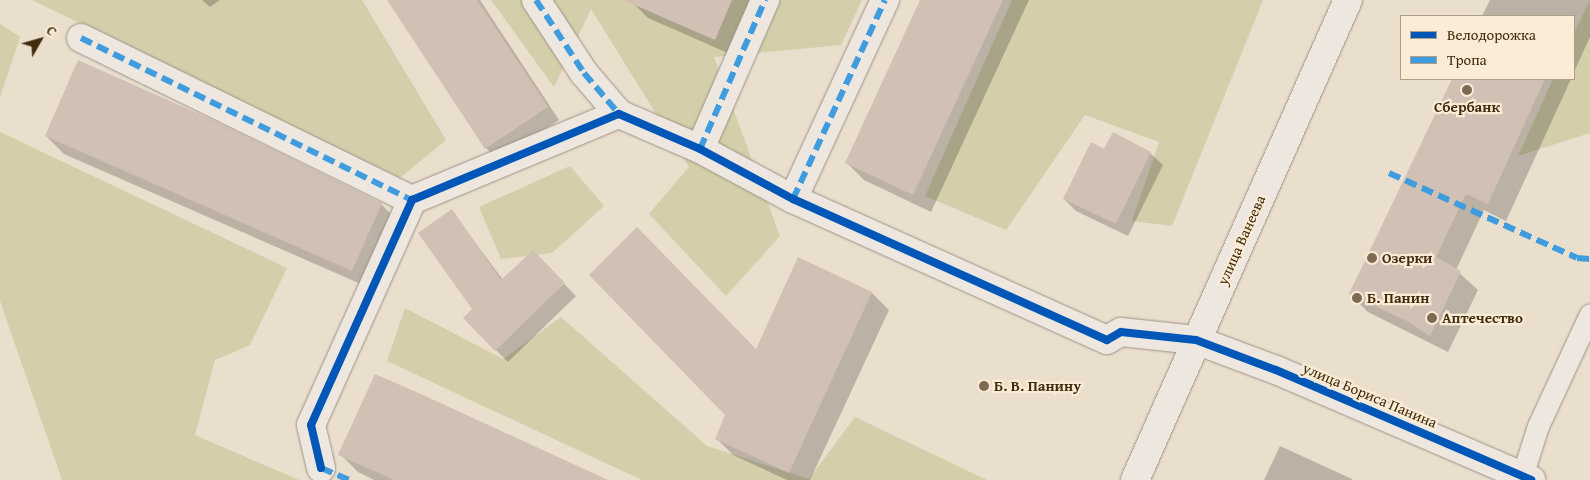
<!DOCTYPE html>
<meta charset="utf-8">
<style>
body{margin:0}
#map{position:relative;width:1590px;height:480px;overflow:hidden;background:#eadecd;font-family:"Gentium Book Plus",serif}
div>[style]{position:absolute}
[style*='--x']{left:calc(var(--x)*1px);top:calc(var(--y)*1px);width:calc(var(--w)*1px);rotate:calc(var(--a)*1deg)}
.green>*{inset:0;background:#d4ceaa}
.shadow>*{inset:0;background:#0003}
.building>*{inset:0;background:#d1c0b4}
.roads{filter:drop-shadow(0 0 1px #9d9386) drop-shadow(0 0 1px #9d9386)}
.service>*{height:21px;margin:-10.5px;padding:0 10.5px;transform-origin:10.5px;border-radius:10.5px;background:#ede7df}
.minor>*{height:28px;margin:-14px;padding:0 14px;transform-origin:14px;border-radius:14px;background:#ede7df}
.secondary>*{height:28px;margin:-14px;padding:0 14px;transform-origin:14px;border-radius:14px;background:#ede7df}
.quiet>*{height:6px;margin-top:-3px;transform-origin:0;background:repeating-linear-gradient(90deg,#3f9cde 0 12px,transparent 0 18px)}
.cycleway>*{height:8px;margin:-4px;padding:0 4px;transform-origin:4px;border-radius:4px;background:#0057b8}
.dots>*{width:14px;height:14px;translate:-50% -50%;box-sizing:border-box;border:2px solid #faecd6;border-radius:50%}
span{translate:-50% -50%;white-space:nowrap;text-align:center;line-height:1.15;-webkit-text-stroke:4.5px #faecd6;paint-order:stroke}
.poi-label{font-size:15px;color:#422c0e;font-weight:700}
.left{translate:0 -50%;text-align:left}
.street-label{font-size:15px;color:#422c0e}
.legend{position:absolute;left:1400px;top:15px;width:175px;height:65px;box-sizing:border-box;background:#faecd6;border:1px solid #b09f86;margin:0;padding:6px 9px;list-style:none;font-size:15px;color:#422c0e}
.legend li{display:flex;align-items:center;gap:10px;height:25px}
.legend b{width:25px;border:1px solid #b09f86}
.north{position:absolute;left:15px;top:15px;width:50px;height:50px;-webkit-text-stroke:4px #faecd6;paint-order:stroke;rotate:52deg;font-size:14px;font-weight:700;line-height:20px;text-align:center;color:#422c0e}
.north::after{content:'';display:block;margin:auto;width:18px;height:22px;background:#422c0e;clip-path:polygon(50% 0,100% 100%,50% 72%,0 100%)}
</style>
<div id="map">
<div class="green">
<div style="clip-path:polygon(32px 0,362px 0,446px 140px,400px 178px)"></div>
<div style="clip-path:polygon(491px 0,862px 0,841px 45px,714px 57px,780px 236px,726px 296px,649px 214px,689px 167px,591px 9px,554px 87px)"></div>
<div style="clip-path:polygon(1012px 0,1263px 0,1172px 226px,1132px 221px,1159px 142px,1085px 115px,1006px 230px,925px 196px)"></div>
<div style="clip-path:polygon(1590px 0,1590px 133px,1518px 156px,1553px 79px,1574px 79px,1574px 33px)"></div>
<div style="clip-path:polygon(0 24px,20px 37px,0 97px)"></div>
<div style="clip-path:polygon(0 132px,287px 268px,250px 345px,215px 360px,195px 435px,299px 480px,62px 480px,0 301px)"></div>
<div style="clip-path:polygon(570px 166px,604px 206px,552px 253px,501px 259px,479px 207px)"></div>
<div style="clip-path:polygon(405px 308px,503px 359px,561px 317px,707px 446px,809px 479px,855px 417px,987px 480px,642px 480px,387px 361px)"></div>
</div>
<div class="shadow">
<div style="clip-path:polygon(202px 0,220px 0,210px 7px)"></div>
<div style="clip-path:polygon(388px 0,480px 0,559px 120px,498px 160px,486px 148px)"></div>
<div style="clip-path:polygon(634px 0,754px 0,730px 54px,648px 18px,633px 3px)"></div>
<div style="clip-path:polygon(921px 0,1029px 0,931px 212px,864px 180px,846px 162px)"></div>
<div style="clip-path:polygon(1490px 0,1590px 0,1590px 37px,1574px 72px,1574px 16px,1482px 16px)"></div>
<div style="clip-path:polygon(1453px 79px,1571px 79px,1506px 221px,1484px 210px,1456px 270px,1478px 290px,1448px 352px,1368px 312px,1350px 294px)"></div>
<div style="clip-path:polygon(1113px 134px,1150px 153px,1163px 165px,1128px 236px,1076px 211px,1064px 199px,1105px 151px)"></div>
<div style="clip-path:polygon(46px 136px,381px 204px,399px 222px,370px 288px,64px 154px)"></div>
<div style="clip-path:polygon(452px 211px,503px 280px,533px 252px,576px 296px,508px 362px,464px 318px,473px 309px)"></div>
<div style="clip-path:polygon(799px 259px,872px 293px,889px 310px,810px 480px,787px 480px,733px 455px,716px 438px)"></div>
<div style="clip-path:polygon(1280px 446px,1352px 479px,1353px 480px,1264px 480px)"></div>
<div style="clip-path:polygon(340px 454px,605px 480px,374px 480px,358px 472px)"></div>
</div>
<div class="building">
<div style="clip-path:polygon(387px 0,477px 0,548px 107px,485px 149px)"></div>
<div style="clip-path:polygon(623px 0,732px 0,715px 40px)"></div>
<div style="clip-path:polygon(920px 0,1003px 0,913px 195px,845px 163px)"></div>
<div style="clip-path:polygon(78px 60px,217px 122px,382px 203px,352px 271px,45px 136px)"></div>
<div style="clip-path:polygon(1452px 79px,1545px 79px,1488px 204px,1466px 194px,1436px 257px,1461px 271px,1430px 336px,1407px 321px,1349px 294px)"></div>
<div style="clip-path:polygon(1113px 132px,1151px 152px,1116px 224px,1063px 199px,1091px 142px,1104px 149px)"></div>
<div style="clip-path:polygon(452px 209px,501px 280px,533px 250px,565px 283px,495px 351px,463px 318px,472px 309px,418px 233px)"></div>
<div style="clip-path:polygon(637px 227px,756px 349px,798px 257px,872px 292px,789px 473px,715px 439px,725px 415px,589px 275px)"></div>
<div style="clip-path:polygon(375px 374px,423px 395px,608px 480px,394px 480px,338px 455px)"></div>
</div>
<div class="roads">
<div class="service">
<div style="--x:1522;--y:476;--w:52;--a:-72.3"></div>
<div style="--x:1538;--y:426;--w:123;--a:-65.1"></div>
</div>
<div class="minor">
<div style="--x:536;--y:0;--w:87;--a:56.7"></div>
<div style="--x:584;--y:73;--w:54;--a:49.5"></div>
<div style="--x:81;--y:38;--w:369;--a:26.1"></div>
<div style="--x:700;--y:149;--w:163;--a:-66.4"></div>
<div style="--x:793;--y:199;--w:219;--a:-65.2"></div>
<div style="--x:321;--y:468;--w:44;--a:-103.1"></div>
<div style="--x:311;--y:425;--w:247;--a:-65.8"></div>
<div style="--x:412;--y:200;--w:224;--a:-22.6"></div>
<div style="--x:619;--y:114;--w:88;--a:23.4"></div>
<div style="--x:700;--y:149;--w:106;--a:28.3"></div>
<div style="--x:793;--y:199;--w:344;--a:24.2"></div>
<div style="--x:1107;--y:340;--w:16;--a:-30"></div>
<div style="--x:1121;--y:332;--w:75;--a:6.1"></div>
<div style="--x:1196;--y:340;--w:85;--a:20.6"></div>
<div style="--x:1276;--y:370;--w:278;--a:23.3"></div>
</div>
<div class="secondary">
<div style="--x:1135;--y:480;--w:525;--a:-66.07"></div>
</div>
</div>
<div class="quiet">
<div style="--x:536;--y:0;--w:87;--a:56.7"></div>
<div style="--x:584;--y:73;--w:54;--a:49.5"></div>
<div style="--x:81;--y:38;--w:369;--a:26.1"></div>
<div style="--x:700;--y:149;--w:163;--a:-66.4"></div>
<div style="--x:1389;--y:173;--w:206;--a:24.3"></div>
<div style="--x:1577;--y:258;--w:13;--a:4"></div>
<div style="--x:793;--y:199;--w:219;--a:-65.2"></div>
<div style="--x:320;--y:464;--w:4;--a:76"></div>
<div style="--x:321;--y:468;--w:30;--a:23"></div>
</div>
<div class="cycleway">
<div style="--x:321;--y:468;--w:44;--a:-103.1"></div>
<div style="--x:311;--y:425;--w:247;--a:-65.8"></div>
<div style="--x:412;--y:200;--w:224;--a:-22.6"></div>
<div style="--x:619;--y:114;--w:88;--a:23.4"></div>
<div style="--x:700;--y:149;--w:106;--a:28.3"></div>
<div style="--x:793;--y:199;--w:344;--a:24.2"></div>
<div style="--x:1107;--y:340;--w:16;--a:-30"></div>
<div style="--x:1121;--y:332;--w:75;--a:6.1"></div>
<div style="--x:1196;--y:340;--w:85;--a:20.6"></div>
<div style="--x:1276;--y:370;--w:278;--a:23.3"></div>
</div>
<div class="dots">
<div style="left:1467px;top:90px;background:#7d6a51"></div>
<div style="left:1372px;top:258px;background:#7d6a51"></div>
<div style="left:1357px;top:298px;background:#7d6a51"></div>
<div style="left:1432px;top:318px;background:#7d6a51"></div>
<div style="left:984px;top:386px;background:#7d6a51"></div>
</div>
<div class="poi-label">
<span style="left:1467px;top:107px">Сбербанк</span>
<span class="left" style="left:1382px;top:258px">Озерки</span>
<span class="left" style="left:1367px;top:298px">Б. Панин</span>
<span class="left" style="left:1442px;top:318px">Аптечество</span>
<span class="left" style="left:994px;top:386px">Б. В. Панину</span>
</div>
<div class="street-label">
<span style="left:1241px;top:240px;rotate:-66deg">улица Ванеева</span>
<span style="left:1370px;top:395px;rotate:23deg">улица Бориса Панина</span>
</div>
<ul class="legend">
<li><b style="height:6px;background:#0057b8"></b>Велодорожка</li>
<li><b style="height:6px;background:#3f9cde"></b>Тропа</li>
</ul>
<div class="north">С</div>
</div>
